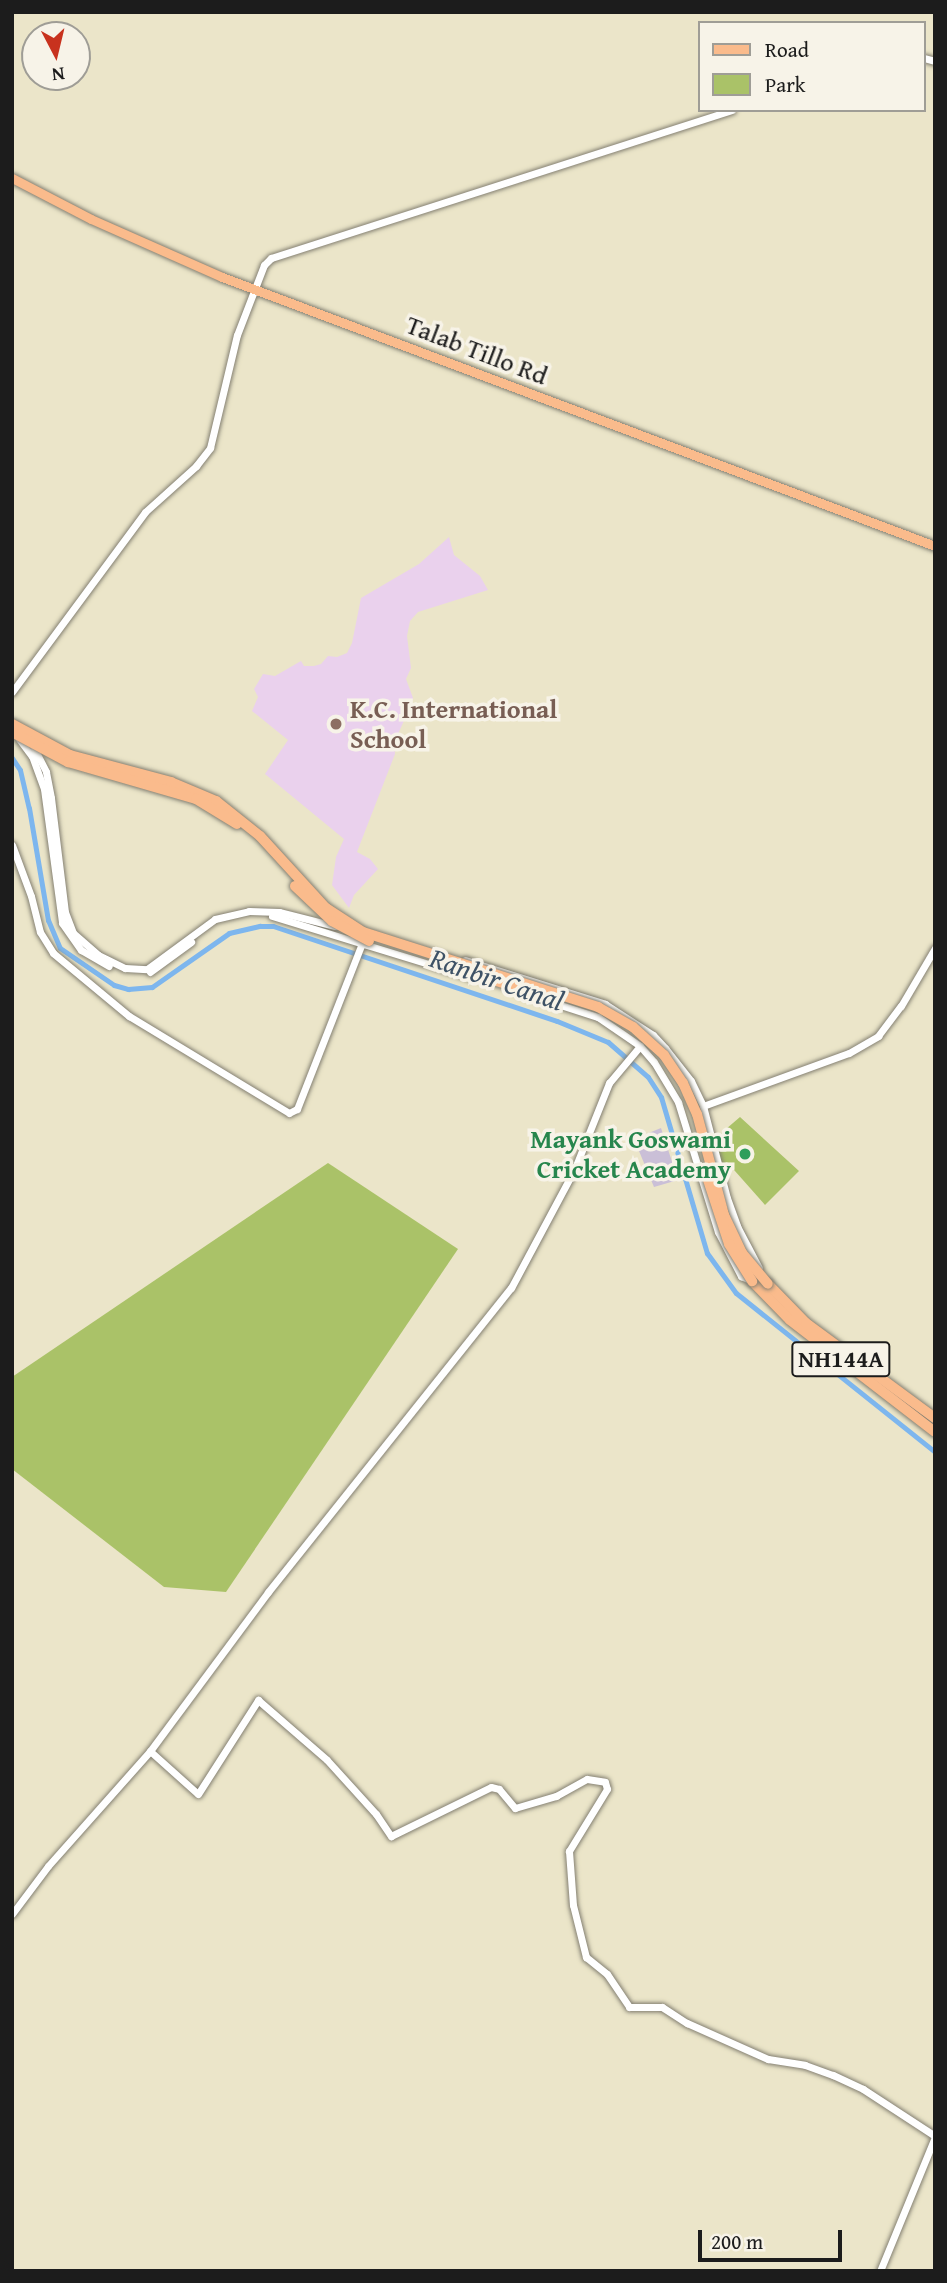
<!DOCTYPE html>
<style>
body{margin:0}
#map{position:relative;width:947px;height:2283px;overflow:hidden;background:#ebe5c9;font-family:"Gentium Book Plus",serif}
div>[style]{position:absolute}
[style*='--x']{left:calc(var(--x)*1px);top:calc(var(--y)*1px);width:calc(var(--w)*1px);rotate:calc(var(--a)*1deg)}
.built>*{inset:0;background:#ead1ed}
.industrial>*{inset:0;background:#cabfd7}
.green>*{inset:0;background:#aac268}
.canal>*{height:5px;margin:-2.5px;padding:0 2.5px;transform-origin:2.5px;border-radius:2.5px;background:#7db6ee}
.roads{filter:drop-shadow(0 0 2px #848072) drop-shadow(0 0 2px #848072)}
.minor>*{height:7px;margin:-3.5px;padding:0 3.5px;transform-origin:3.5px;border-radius:3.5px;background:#fff}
.major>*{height:9px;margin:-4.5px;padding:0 4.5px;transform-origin:4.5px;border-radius:4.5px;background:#fabb8c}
.highway>*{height:10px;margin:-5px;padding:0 5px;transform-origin:5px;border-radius:5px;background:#fabb8c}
.bridges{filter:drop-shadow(0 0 2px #848072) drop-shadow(0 0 2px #848072)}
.highway-bridge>*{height:10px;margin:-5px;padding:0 5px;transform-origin:5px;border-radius:5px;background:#fabb8c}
.dots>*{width:19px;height:19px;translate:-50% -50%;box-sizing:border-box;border:4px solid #f7f3e8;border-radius:50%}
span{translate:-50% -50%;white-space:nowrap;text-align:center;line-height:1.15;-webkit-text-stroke:7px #f7f3e8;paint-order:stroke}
.shield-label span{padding:2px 5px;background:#f7f3e8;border:2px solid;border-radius:5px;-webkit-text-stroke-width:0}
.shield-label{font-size:24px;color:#1c1c1c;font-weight:700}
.street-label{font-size:26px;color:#1c1c1c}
.education-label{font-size:26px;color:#785e54;font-weight:700}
.left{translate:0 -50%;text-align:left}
.leisure-label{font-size:26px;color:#27864d;font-weight:700}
.right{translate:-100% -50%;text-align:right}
.water-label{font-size:28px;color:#3e5266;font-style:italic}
.frame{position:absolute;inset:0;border:14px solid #1c1c1c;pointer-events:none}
.legend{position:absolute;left:698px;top:21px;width:228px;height:91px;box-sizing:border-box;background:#f7f3e8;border:2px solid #9f9d96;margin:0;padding:9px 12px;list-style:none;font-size:21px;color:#1c1c1c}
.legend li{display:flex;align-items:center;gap:14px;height:35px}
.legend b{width:35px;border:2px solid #9f9d96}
.north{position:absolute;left:21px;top:21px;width:70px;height:70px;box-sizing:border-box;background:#f7f3e8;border:2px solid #9f9d96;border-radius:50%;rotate:173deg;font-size:19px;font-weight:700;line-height:28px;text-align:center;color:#1c1c1c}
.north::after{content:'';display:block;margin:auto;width:24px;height:32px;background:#c8321e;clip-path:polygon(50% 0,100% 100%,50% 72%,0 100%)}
.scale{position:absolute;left:698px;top:2230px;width:144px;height:32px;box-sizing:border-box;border:4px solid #1c1c1c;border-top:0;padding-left:9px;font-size:21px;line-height:24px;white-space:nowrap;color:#1c1c1c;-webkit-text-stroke:5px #f7f3e8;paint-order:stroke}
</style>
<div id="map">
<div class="built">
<div style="clip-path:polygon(449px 537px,454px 555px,480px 576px,488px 590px,418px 612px,410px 621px,407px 636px,411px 668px,406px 679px,413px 698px,411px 705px,394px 743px,395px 754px,357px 852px,370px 859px,378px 869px,354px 895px,349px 908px,332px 885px,336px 857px,344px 839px,265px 774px,288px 740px,252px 711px,258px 697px,254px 689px,263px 674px,275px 676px,301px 661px,304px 666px,314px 666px,321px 664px,328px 656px,337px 657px,347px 653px,352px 643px,361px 598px,419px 564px)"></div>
</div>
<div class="industrial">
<div style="clip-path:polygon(661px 1128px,678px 1180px,654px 1187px,634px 1139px)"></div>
</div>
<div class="green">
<div style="clip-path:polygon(740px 1117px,799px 1171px,765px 1205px,727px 1162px,715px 1167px,705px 1147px)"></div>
<div style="clip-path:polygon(328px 1163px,458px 1249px,226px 1592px,164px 1587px,12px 1469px,12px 1377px)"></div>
</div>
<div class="canal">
<div style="--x:12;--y:758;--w:14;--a:56"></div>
<div style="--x:20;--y:770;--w:39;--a:77"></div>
<div style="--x:29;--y:808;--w:114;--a:80.4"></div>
<div style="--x:48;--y:920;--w:30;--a:67"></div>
<div style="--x:60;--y:948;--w:65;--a:34.4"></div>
<div style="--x:114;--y:985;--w:15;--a:16"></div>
<div style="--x:128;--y:989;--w:24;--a:-5"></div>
<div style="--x:152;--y:987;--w:94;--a:-35"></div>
<div style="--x:229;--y:933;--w:32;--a:-13"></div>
<div style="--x:260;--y:926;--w:13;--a:0"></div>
<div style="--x:273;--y:926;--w:299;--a:18.5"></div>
<div style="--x:557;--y:1021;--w:55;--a:22.4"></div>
<div style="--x:608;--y:1042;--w:53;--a:41.2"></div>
<div style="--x:648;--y:1077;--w:24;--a:57"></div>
<div style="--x:661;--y:1097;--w:163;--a:73.6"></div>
<div style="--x:707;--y:1253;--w:49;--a:54.1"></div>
<div style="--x:736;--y:1293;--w:255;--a:38.6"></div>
</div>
<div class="roads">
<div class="minor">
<div style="--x:924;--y:58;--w:11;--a:15"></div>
<div style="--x:12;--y:692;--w:224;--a:-53.5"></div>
<div style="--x:145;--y:512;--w:69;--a:-42"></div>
<div style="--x:196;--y:466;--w:23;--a:-52"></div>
<div style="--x:210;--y:448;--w:116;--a:-76.6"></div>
<div style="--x:237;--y:335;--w:75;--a:-68.9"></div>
<div style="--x:264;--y:265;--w:10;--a:-45"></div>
<div style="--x:271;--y:258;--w:484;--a:-17.8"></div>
<div style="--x:19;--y:739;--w:21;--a:53"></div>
<div style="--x:32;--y:756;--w:35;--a:70"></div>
<div style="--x:44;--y:789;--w:135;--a:82.3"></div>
<div style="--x:62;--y:923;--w:33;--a:55"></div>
<div style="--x:81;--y:950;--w:32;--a:30"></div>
<div style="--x:32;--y:744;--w:31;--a:63"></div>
<div style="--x:46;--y:772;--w:26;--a:79"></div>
<div style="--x:51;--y:798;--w:115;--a:83"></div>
<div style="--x:65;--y:912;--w:22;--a:69"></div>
<div style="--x:73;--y:933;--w:33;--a:41"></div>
<div style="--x:98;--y:955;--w:30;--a:26"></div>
<div style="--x:125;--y:968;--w:22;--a:3"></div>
<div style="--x:147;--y:969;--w:84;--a:-36.3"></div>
<div style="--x:215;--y:919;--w:35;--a:-13"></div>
<div style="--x:249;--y:911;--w:30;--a:2"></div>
<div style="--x:279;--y:912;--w:58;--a:14"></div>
<div style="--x:12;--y:845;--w:54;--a:69.6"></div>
<div style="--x:31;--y:896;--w:37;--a:76"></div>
<div style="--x:40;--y:932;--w:25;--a:58"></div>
<div style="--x:53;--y:953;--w:99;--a:39.7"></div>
<div style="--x:129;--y:1016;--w:187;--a:31.2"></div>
<div style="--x:289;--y:1113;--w:9;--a:-27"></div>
<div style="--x:297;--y:1109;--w:178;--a:-68.6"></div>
<div style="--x:272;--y:916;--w:208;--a:17"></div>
<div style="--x:465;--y:960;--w:147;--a:17.4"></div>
<div style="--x:605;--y:1004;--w:57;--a:32.9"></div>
<div style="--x:653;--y:1035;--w:18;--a:47"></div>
<div style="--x:665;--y:1048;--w:42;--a:51.8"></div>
<div style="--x:691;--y:1081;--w:28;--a:64"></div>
<div style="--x:703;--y:1106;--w:95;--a:75.4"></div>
<div style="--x:727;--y:1198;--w:30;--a:70"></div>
<div style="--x:737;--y:1226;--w:47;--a:62.4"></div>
<div style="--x:150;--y:972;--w:51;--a:-36.2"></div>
<div style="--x:520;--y:992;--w:82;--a:17.8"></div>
<div style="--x:598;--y:1017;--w:51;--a:34.6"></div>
<div style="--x:640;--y:1046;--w:21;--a:49"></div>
<div style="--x:654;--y:1062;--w:47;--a:59"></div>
<div style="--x:678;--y:1102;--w:136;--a:72.9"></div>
<div style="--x:718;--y:1232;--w:50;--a:62.4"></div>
<div style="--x:741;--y:1276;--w:12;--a:24"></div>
<div style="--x:703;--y:1106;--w:155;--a:-20"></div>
<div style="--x:849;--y:1053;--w:34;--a:-30"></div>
<div style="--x:878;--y:1036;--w:38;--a:-53"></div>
<div style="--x:901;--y:1006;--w:67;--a:-59.6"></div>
<div style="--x:150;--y:1751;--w:64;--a:41.9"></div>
<div style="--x:198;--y:1794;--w:112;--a:-57.4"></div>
<div style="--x:258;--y:1700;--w:91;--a:41"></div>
<div style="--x:327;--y:1760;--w:73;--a:47.8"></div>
<div style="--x:376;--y:1814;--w:27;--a:56"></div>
<div style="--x:391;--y:1836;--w:111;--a:-26.1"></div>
<div style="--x:491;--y:1787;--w:8;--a:14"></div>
<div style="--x:499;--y:1789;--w:25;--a:50"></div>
<div style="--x:515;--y:1808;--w:43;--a:-16.3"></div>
<div style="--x:556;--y:1796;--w:35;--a:-29"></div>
<div style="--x:587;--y:1779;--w:18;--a:9"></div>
<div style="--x:605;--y:1782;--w:7;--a:74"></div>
<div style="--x:607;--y:1789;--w:73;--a:121.5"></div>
<div style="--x:569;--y:1851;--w:54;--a:85.8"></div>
<div style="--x:573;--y:1905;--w:54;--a:76"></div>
<div style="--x:586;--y:1957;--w:27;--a:39"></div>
<div style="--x:607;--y:1974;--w:40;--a:56"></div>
<div style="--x:629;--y:2007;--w:33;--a:0"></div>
<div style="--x:662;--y:2007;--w:30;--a:33"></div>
<div style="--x:687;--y:2023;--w:89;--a:24"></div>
<div style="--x:768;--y:2059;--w:37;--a:9"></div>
<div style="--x:805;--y:2065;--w:30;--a:20"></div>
<div style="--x:833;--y:2075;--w:33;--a:25"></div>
<div style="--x:863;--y:2089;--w:86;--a:33.1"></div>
<div style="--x:12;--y:1914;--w:60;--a:-53.1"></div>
<div style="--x:48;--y:1866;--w:154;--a:-48.4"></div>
<div style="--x:150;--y:1751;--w:198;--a:-53.4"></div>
<div style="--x:268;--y:1592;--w:389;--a:-51.4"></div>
<div style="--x:511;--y:1288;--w:136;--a:-61.9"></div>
<div style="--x:575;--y:1168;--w:92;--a:-68.2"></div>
<div style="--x:609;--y:1083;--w:48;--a:-50"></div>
<div style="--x:880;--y:2271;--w:145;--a:-67.7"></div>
</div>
<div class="major">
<div style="--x:12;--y:178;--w:89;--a:27.4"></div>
<div style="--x:91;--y:219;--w:143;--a:23.9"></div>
<div style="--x:222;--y:277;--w:762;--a:20.67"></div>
</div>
<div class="highway">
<div style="--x:752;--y:1281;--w:54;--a:45.7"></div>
<div style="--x:790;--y:1320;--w:183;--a:37.7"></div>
<div style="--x:768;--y:1284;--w:54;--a:45.7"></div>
<div style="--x:806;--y:1323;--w:160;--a:36.4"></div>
</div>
</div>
<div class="bridges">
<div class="highway-bridge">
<div style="--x:12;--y:724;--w:66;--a:28.1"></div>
<div style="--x:70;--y:755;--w:105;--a:15"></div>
<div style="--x:171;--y:782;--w:49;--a:22.9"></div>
<div style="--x:216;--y:801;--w:56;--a:38.5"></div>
<div style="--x:260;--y:836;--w:98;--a:47.5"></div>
<div style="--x:326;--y:908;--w:44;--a:33"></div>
<div style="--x:363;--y:932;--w:247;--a:17.7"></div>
<div style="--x:598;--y:1007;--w:40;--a:29.7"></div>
<div style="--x:633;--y:1027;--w:42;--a:42.1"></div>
<div style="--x:664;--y:1055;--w:34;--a:56"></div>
<div style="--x:683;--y:1083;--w:34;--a:66"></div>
<div style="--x:697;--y:1114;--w:105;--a:75"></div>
<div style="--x:724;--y:1215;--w:42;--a:64.7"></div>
<div style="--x:742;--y:1253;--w:40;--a:50"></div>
<div style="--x:12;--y:732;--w:64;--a:28.2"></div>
<div style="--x:68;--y:762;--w:133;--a:16.1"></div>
<div style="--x:196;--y:799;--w:48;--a:31.4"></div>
<div style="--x:295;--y:886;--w:51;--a:43.4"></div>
<div style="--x:332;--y:921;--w:42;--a:28.4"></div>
<div style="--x:467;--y:972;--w:62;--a:17"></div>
<div style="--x:708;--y:1180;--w:67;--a:71.8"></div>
<div style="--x:729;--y:1244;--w:44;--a:58.1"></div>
</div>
</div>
<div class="dots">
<div style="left:336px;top:724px;background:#8d6e63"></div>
<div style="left:745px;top:1154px;background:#2e9e5b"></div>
</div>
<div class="shield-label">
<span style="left:841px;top:1359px">NH144A</span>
</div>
<div class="street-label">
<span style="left:477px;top:350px;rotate:21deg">Talab Tillo Rd</span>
</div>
<div class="education-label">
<span class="left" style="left:350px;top:724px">K.C. International<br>School</span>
</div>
<div class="leisure-label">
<span class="right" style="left:731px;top:1154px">Mayank Goswami<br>Cricket Academy</span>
</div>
<div class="water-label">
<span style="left:497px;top:979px;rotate:19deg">Ranbir Canal</span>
</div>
<div class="frame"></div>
<ul class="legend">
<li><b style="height:9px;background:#fabb8c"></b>Road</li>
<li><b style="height:19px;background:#aac268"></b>Park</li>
</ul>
<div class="north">N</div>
<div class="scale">200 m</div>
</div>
